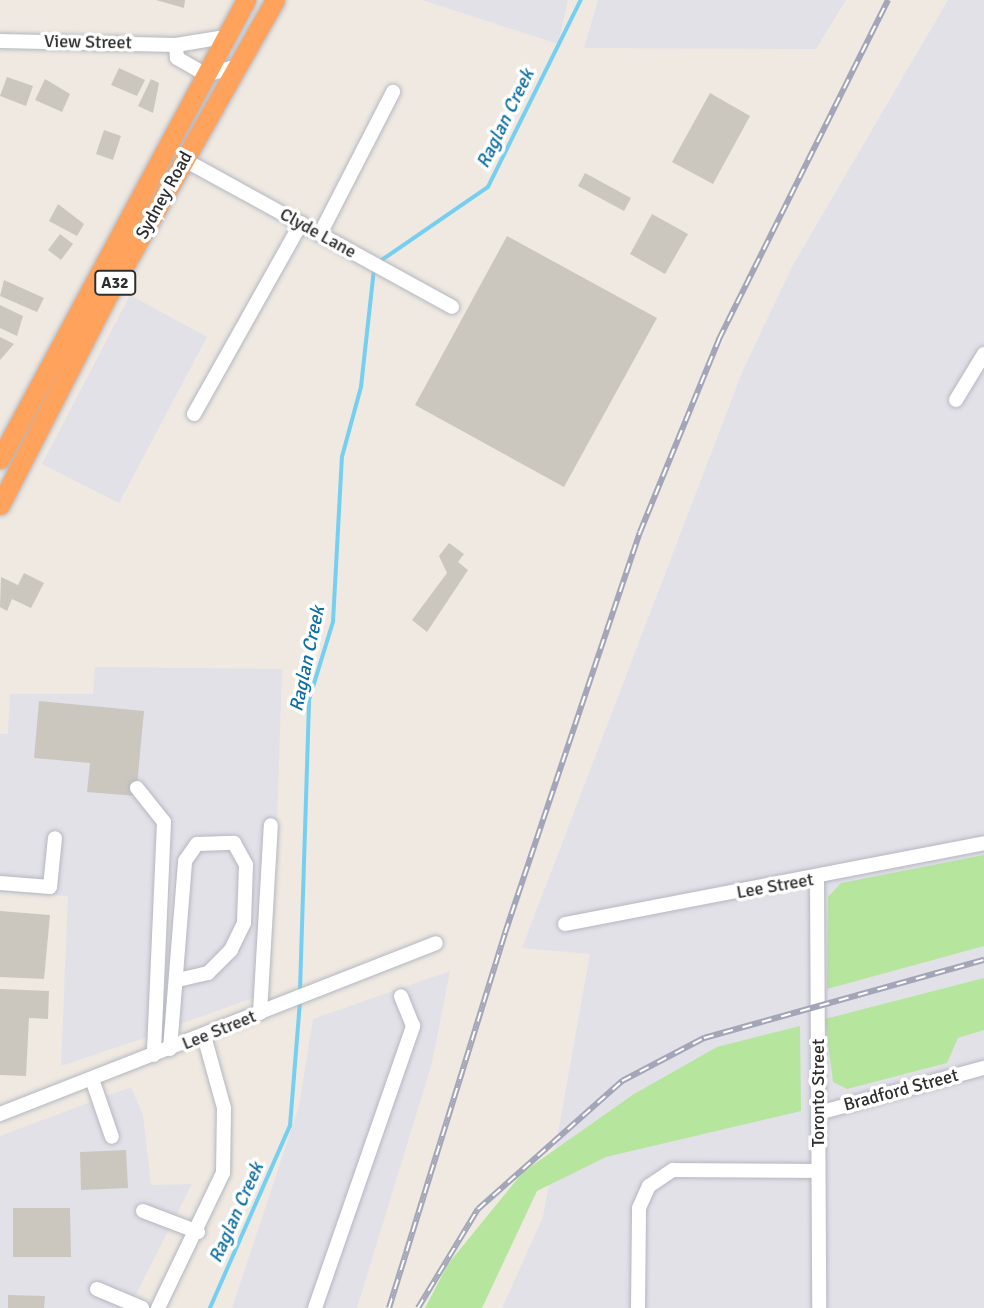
<!DOCTYPE html>
<style>
body{margin:0}
#map{position:relative;width:984px;height:1308px;overflow:hidden;background:#efe9e1;font-family:Signika,sans-serif}
div>[style]{position:absolute}
[style*='--x']{left:calc(var(--x)*1px);top:calc(var(--y)*1px);width:calc(var(--w)*1px);rotate:calc(var(--a)*1deg)}
.industrial>*{inset:0;background:#e3e1e8}
.green>*{inset:0;background:#b6e59e}
.stream>*{height:3.5px;margin:-1.75px;padding:0 1.75px;transform-origin:1.75px;border-radius:1.75px;background:#75cff0}
.building>*{inset:0;background:#cbc7bf}
.roads{filter:drop-shadow(0 0 2px #b4b7c1) drop-shadow(0 0 2px #b4b7c1)}
.minor>*{height:14px;margin:-7px;padding:0 7px;transform-origin:7px;border-radius:7px;background:#fff}
.highway>*{height:19px;margin:-9.5px;padding:0 9.5px;transform-origin:9.5px;border-radius:9.5px;background:#ffa35c}
.rail>*{height:6px;margin-top:-3px;transform-origin:0;background:repeating-linear-gradient(90deg,#fff 0 10px,#a3a6b8 0 20px);box-sizing:border-box;border-block:2px solid #a3a6b8}
span{translate:-50% -50%;white-space:nowrap;text-align:center;line-height:1.15;-webkit-text-stroke:7px #fff;paint-order:stroke}
.shield-label span{padding:2px 5px;background:#fff;border:2px solid;border-radius:5px;-webkit-text-stroke-width:0}
.shield-label{font-size:16px;color:#2e2e2e;font-weight:700}
.street-label{font-size:18px;color:#2e2e2e}
.water-label{font-size:19px;color:#0d6fa3;font-style:italic}
</style>
<div id="map">
<div class="industrial">
<div style="clip-path:polygon(422px 0,568px 0,558px 44px)"></div>
<div style="clip-path:polygon(598px 0,846px 0,816px 49px,584px 48px)"></div>
<div style="clip-path:polygon(948px 0,984px 0,984px 1308px,502px 1308px,543px 1217px,590px 954px,522px 948px,743px 370px,793px 265px)"></div>
<div style="clip-path:polygon(130px 295px,207px 337px,119px 503px,42px 464px)"></div>
<div style="clip-path:polygon(95px 667px,282px 669px,277px 825px,256px 997px,163px 1030px,172px 850px,160px 848px,150px 1036px,61px 1066px,68px 896px,0 892px,0 734px,8px 734px,10px 694px,93px 694px)"></div>
<div style="clip-path:polygon(450px 971px,432px 1063px,357px 1308px,232px 1308px,299px 1106px,313px 1019px)"></div>
<div style="clip-path:polygon(131px 1087px,143px 1115px,151px 1185px,192px 1184px,129px 1308px,0 1308px,0 1136px)"></div>
</div>
<div class="green">
<div style="clip-path:polygon(984px 855px,984px 946px,827px 989px,828px 897px,841px 883px)"></div>
<div style="clip-path:polygon(984px 978px,984px 1030px,958px 1038px,947px 1063px,847px 1089px,833px 1082px,825px 1019px)"></div>
<div style="clip-path:polygon(800px 1026px,801px 1111px,606px 1157px,537px 1191px,482px 1308px,425px 1308px,448px 1264px,523px 1172px,634px 1094px,717px 1047px)"></div>
</div>
<div class="stream">
<div style="--x:379;--y:262;--w:132;--a:-34.5"></div>
<div style="--x:488;--y:187;--w:209;--a:-63.6"></div>
<div style="--x:300;--y:990;--w:290;--a:-88.2"></div>
<div style="--x:309;--y:700;--w:82;--a:-72.9"></div>
<div style="--x:333;--y:622;--w:165;--a:-86.9"></div>
<div style="--x:342;--y:457;--w:73;--a:-74.8"></div>
<div style="--x:361;--y:387;--w:118;--a:-83.7"></div>
<div style="--x:210;--y:1308;--w:199;--a:-66.3"></div>
<div style="--x:290;--y:1126;--w:125;--a:-85.4"></div>
</div>
<div class="building">
<div style="clip-path:polygon(156px 0,185px 0,184px 8px)"></div>
<div style="clip-path:polygon(119px 68px,145px 80px,137px 96px,111px 85px)"></div>
<div style="clip-path:polygon(7px 77px,33px 86px,26px 106px,0 96px)"></div>
<div style="clip-path:polygon(45px 79px,70px 94px,62px 112px,35px 100px)"></div>
<div style="clip-path:polygon(151px 79px,159px 83px,153px 113px,138px 106px)"></div>
<div style="clip-path:polygon(710px 93px,750px 116px,713px 184px,672px 162px)"></div>
<div style="clip-path:polygon(104px 130px,121px 136px,113px 160px,96px 154px)"></div>
<div style="clip-path:polygon(585px 173px,631px 198px,624px 211px,578px 186px)"></div>
<div style="clip-path:polygon(58px 204px,84px 224px,77px 236px,49px 221px)"></div>
<div style="clip-path:polygon(652px 214px,688px 234px,665px 274px,630px 254px)"></div>
<div style="clip-path:polygon(60px 234px,73px 244px,61px 260px,48px 250px)"></div>
<div style="clip-path:polygon(507px 236px,657px 318px,564px 487px,415px 405px)"></div>
<div style="clip-path:polygon(4px 280px,44px 298px,37px 312px,0 296px)"></div>
<div style="clip-path:polygon(0 305px,23px 316px,17px 336px,0 328px)"></div>
<div style="clip-path:polygon(0 337px,14px 344px,0 360px)"></div>
<div style="clip-path:polygon(449px 543px,464px 554px,458px 562px,468px 570px,427px 632px,412px 620px,447px 573px,439px 556px)"></div>
<div style="clip-path:polygon(24px 573px,44px 583px,31px 608px,12px 599px,7px 611px,0 607px,1px 577px,18px 585px)"></div>
<div style="clip-path:polygon(39px 701px,144px 711px,136px 796px,87px 792px,90px 763px,34px 758px)"></div>
<div style="clip-path:polygon(0 911px,50px 915px,44px 979px,0 977px)"></div>
<div style="clip-path:polygon(0 989px,49px 991px,48px 1019px,29px 1018px,26px 1076px,0 1075px)"></div>
<div style="clip-path:polygon(126px 1150px,128px 1188px,81px 1190px,80px 1152px)"></div>
<div style="clip-path:polygon(13px 1208px,70px 1208px,71px 1257px,13px 1257px)"></div>
<div style="clip-path:polygon(8px 1295px,45px 1296px,44px 1308px,8px 1308px)"></div>
</div>
<div class="roads">
<div class="minor">
<div style="--x:0;--y:41;--w:176;--a:1.3"></div>
<div style="--x:176;--y:45;--w:50;--a:-9.3"></div>
<div style="--x:176;--y:45;--w:13;--a:86"></div>
<div style="--x:177;--y:58;--w:34;--a:30"></div>
<div style="--x:206;--y:75;--w:33;--a:-16"></div>
<div style="--x:183;--y:159;--w:307;--a:28.8"></div>
<div style="--x:320;--y:234;--w:160;--a:-62.8"></div>
<div style="--x:956;--y:400;--w:54;--a:-58.7"></div>
<div style="--x:194;--y:414;--w:219;--a:-60.7"></div>
<div style="--x:137;--y:788;--w:43;--a:51.5"></div>
<div style="--x:164;--y:822;--w:233;--a:92.5"></div>
<div style="--x:817;--y:879;--w:429;--a:89.7"></div>
<div style="--x:0;--y:883;--w:50;--a:4.6"></div>
<div style="--x:50;--y:887;--w:49;--a:-84.2"></div>
<div style="--x:565;--y:924;--w:427;--a:-10.9"></div>
<div style="--x:260;--y:1013;--w:188;--a:-86.7"></div>
<div style="--x:170;--y:1049;--w:189;--a:-85.4"></div>
<div style="--x:185;--y:861;--w:21;--a:-55"></div>
<div style="--x:197;--y:844;--w:37;--a:-2"></div>
<div style="--x:234;--y:843;--w:25;--a:61"></div>
<div style="--x:246;--y:865;--w:58;--a:92"></div>
<div style="--x:244;--y:923;--w:30;--a:116"></div>
<div style="--x:231;--y:950;--w:33;--a:135"></div>
<div style="--x:208;--y:973;--w:31;--a:167"></div>
<div style="--x:92;--y:1079;--w:61;--a:71"></div>
<div style="--x:819;--y:1113;--w:171;--a:-15.3"></div>
<div style="--x:0;--y:1114;--w:468;--a:-21.4"></div>
<div style="--x:143;--y:1211;--w:59;--a:20.9"></div>
<div style="--x:97;--y:1289;--w:49;--a:22.9"></div>
<div style="--x:158;--y:1308;--w:150;--a:-64.3"></div>
<div style="--x:223;--y:1173;--w:65;--a:-89.1"></div>
<div style="--x:224;--y:1108;--w:75;--a:-105.5"></div>
<div style="--x:315;--y:1308;--w:299;--a:-70.8"></div>
<div style="--x:413;--y:1026;--w:32;--a:-112"></div>
<div style="--x:638;--y:1308;--w:100;--a:-89.4"></div>
<div style="--x:639;--y:1208;--w:24;--a:-66"></div>
<div style="--x:649;--y:1186;--w:29;--a:-34"></div>
<div style="--x:673;--y:1170;--w:145;--a:0.4"></div>
</div>
<div class="highway">
<div style="--x:0;--y:459;--w:521;--a:-61.81"></div>
<div style="--x:0;--y:505;--w:236;--a:-62.8"></div>
<div style="--x:108;--y:295;--w:339;--a:-60.5"></div>
</div>
</div>
<div class="rail">
<div style="--x:389;--y:1308;--w:393;--a:-72.8"></div>
<div style="--x:505;--y:933;--w:423;--a:-71.4"></div>
<div style="--x:640;--y:532;--w:209;--a:-67.7"></div>
<div style="--x:719;--y:339;--w:379;--a:-63.5"></div>
<div style="--x:418;--y:1308;--w:116;--a:-58.8"></div>
<div style="--x:478;--y:1209;--w:193;--a:-41.6"></div>
<div style="--x:622;--y:1081;--w:93;--a:-27.7"></div>
<div style="--x:704;--y:1038;--w:291;--a:-15.6"></div>
</div>
<div class="shield-label">
<span style="left:115px;top:283px">A32</span>
</div>
<div class="street-label">
<span style="left:88px;top:42px;rotate:1deg">View Street</span>
<span style="left:164px;top:195px;rotate:-61deg">Sydney Road</span>
<span style="left:318px;top:233px;rotate:29deg">Clyde Lane</span>
<span style="left:775px;top:886px;rotate:-10deg">Lee Street</span>
<span style="left:219px;top:1030px;rotate:-22deg">Lee Street</span>
<span style="left:901px;top:1090px;rotate:-15deg">Bradford Street</span>
<span style="left:818px;top:1093px;rotate:-90deg">Toronto Street</span>
</div>
<div class="water-label">
<span style="left:506px;top:119px;rotate:-64deg">Raglan Creek</span>
<span style="left:308px;top:659px;rotate:-78deg">Raglan Creek</span>
<span style="left:237px;top:1213px;rotate:-66deg">Raglan Creek</span>
</div>
</div>
